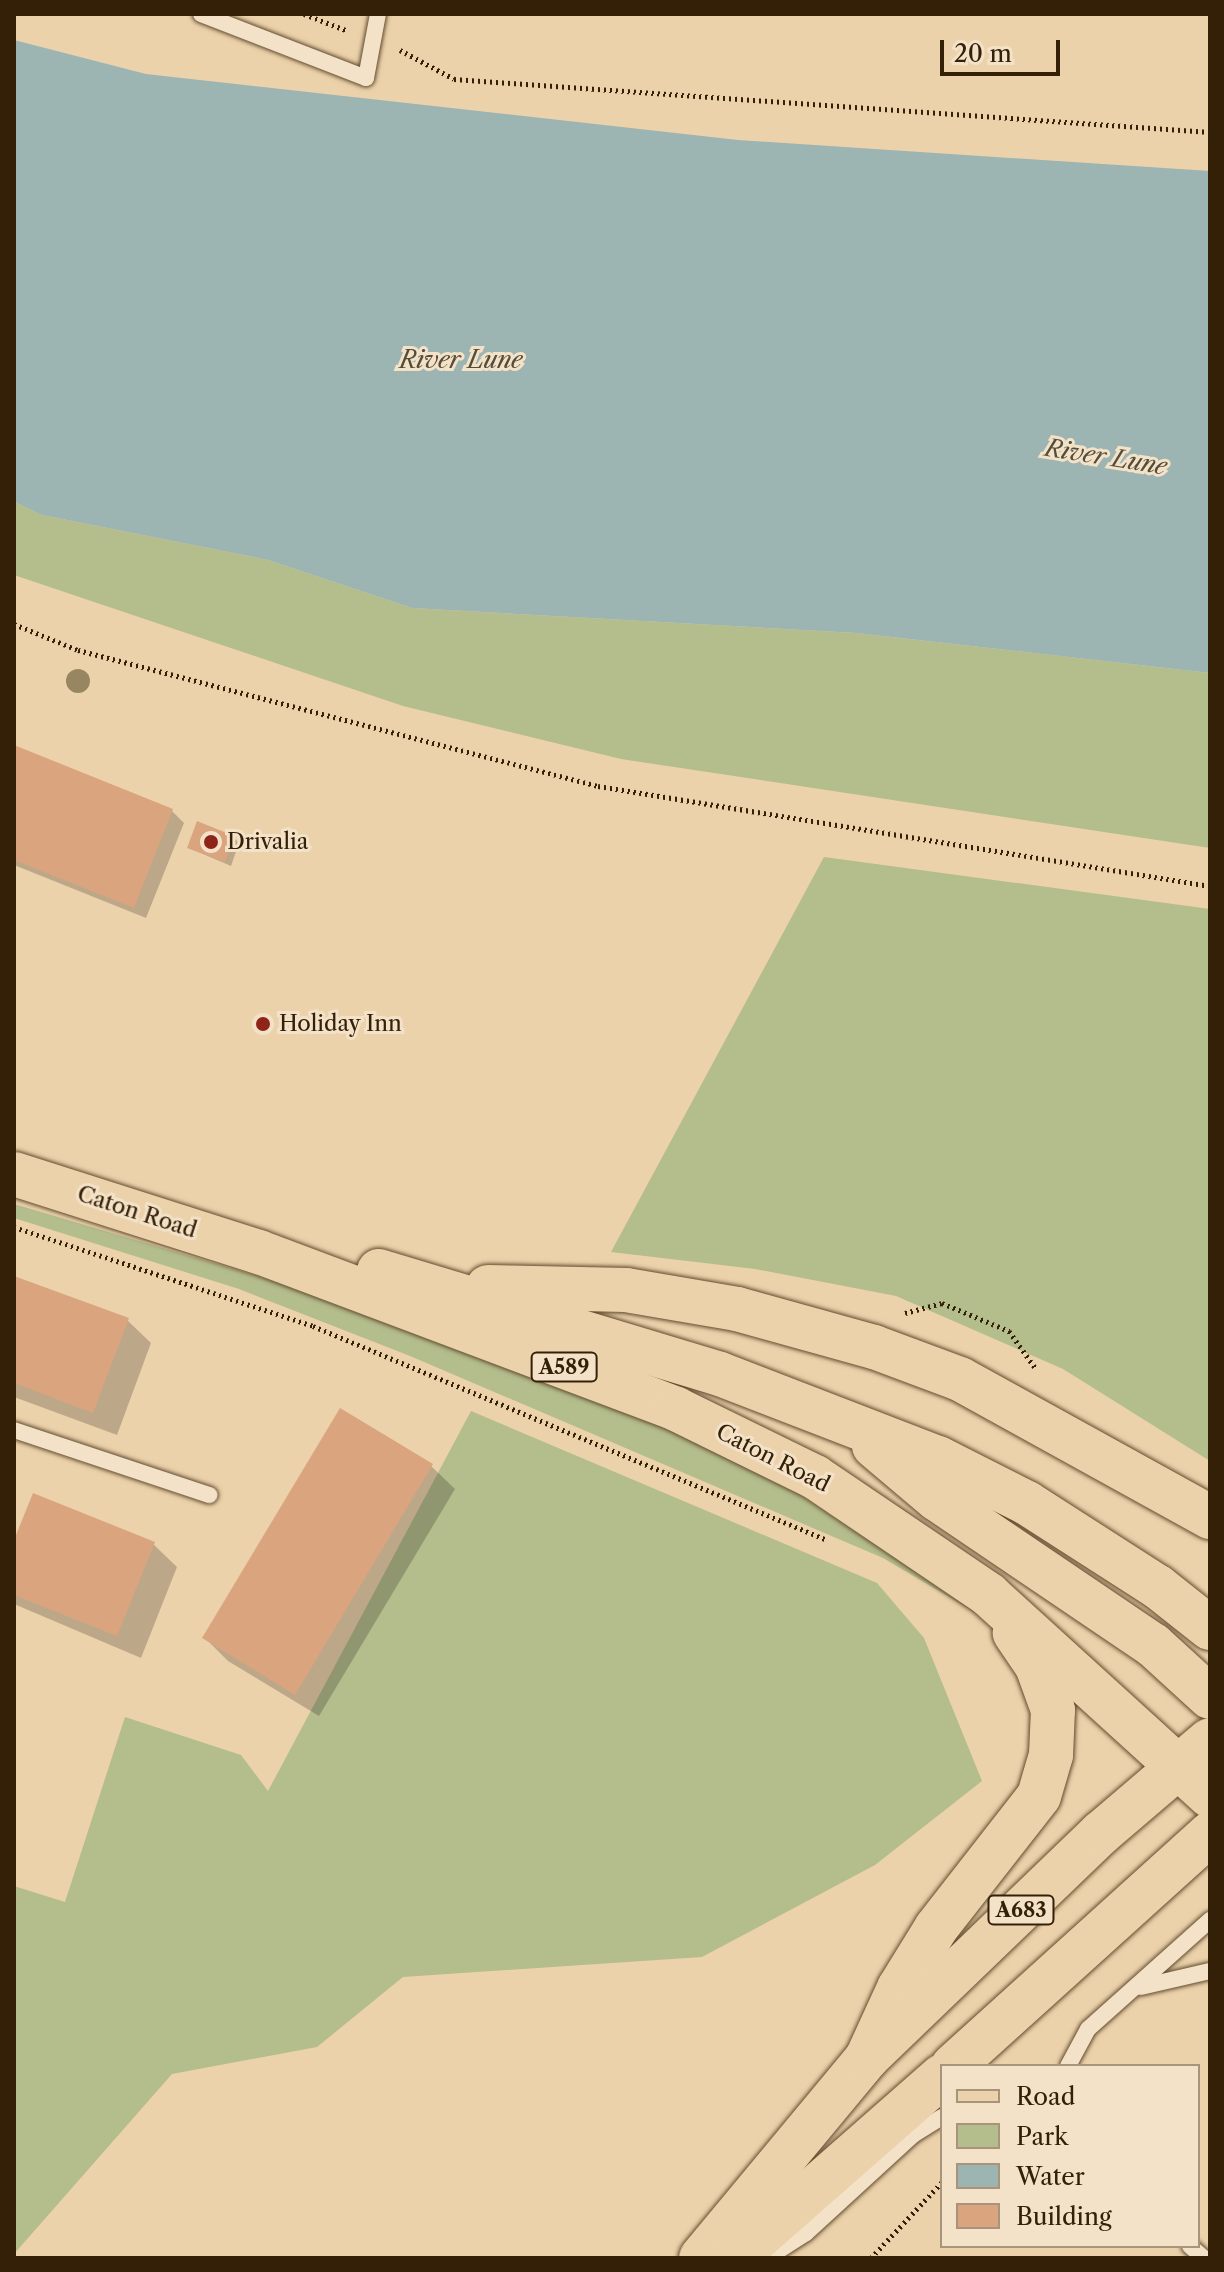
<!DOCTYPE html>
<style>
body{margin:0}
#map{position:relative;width:1224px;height:2272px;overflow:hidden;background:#ecd2ab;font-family:"Libre Caslon Text",serif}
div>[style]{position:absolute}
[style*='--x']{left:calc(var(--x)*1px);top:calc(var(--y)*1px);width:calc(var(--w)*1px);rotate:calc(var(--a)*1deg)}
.green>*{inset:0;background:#b4bd8c}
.water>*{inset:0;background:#9cb5b2}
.shadow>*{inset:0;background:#0003}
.building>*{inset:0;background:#daa47f}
.path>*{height:5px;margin-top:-2.5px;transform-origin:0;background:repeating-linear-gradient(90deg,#342006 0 2px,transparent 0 6px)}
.roads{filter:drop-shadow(0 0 2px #624c2f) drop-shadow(0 0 2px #624c2f)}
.service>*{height:16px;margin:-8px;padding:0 8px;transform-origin:8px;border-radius:8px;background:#f3e2c8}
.primary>*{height:44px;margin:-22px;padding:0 22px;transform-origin:22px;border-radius:22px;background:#ecd2ab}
.trunk>*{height:44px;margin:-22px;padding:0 22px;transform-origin:22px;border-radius:22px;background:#ecd2ab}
.trees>*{width:24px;height:24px;margin:-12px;border-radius:50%;background:#988663}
.dots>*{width:22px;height:22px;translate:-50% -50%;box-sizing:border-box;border:4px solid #f3e2c8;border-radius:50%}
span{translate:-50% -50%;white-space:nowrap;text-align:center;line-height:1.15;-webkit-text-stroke:6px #f3e2c8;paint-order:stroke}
.shield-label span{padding:2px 6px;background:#f3e2c8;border:2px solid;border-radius:6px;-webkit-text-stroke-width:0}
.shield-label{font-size:20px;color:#342006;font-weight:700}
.poi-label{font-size:22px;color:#342006}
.left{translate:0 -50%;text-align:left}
.street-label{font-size:22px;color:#342006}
.water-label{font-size:24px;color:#534d3a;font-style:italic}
.frame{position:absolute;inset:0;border:16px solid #342006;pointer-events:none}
.legend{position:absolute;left:940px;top:2064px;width:260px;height:184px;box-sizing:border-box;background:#f3e2c8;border:2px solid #a7947a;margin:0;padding:10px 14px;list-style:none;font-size:24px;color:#342006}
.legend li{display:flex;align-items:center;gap:16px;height:40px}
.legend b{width:40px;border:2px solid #a7947a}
.scale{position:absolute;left:940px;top:40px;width:120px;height:36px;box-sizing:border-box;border:4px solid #342006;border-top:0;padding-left:10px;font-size:24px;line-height:28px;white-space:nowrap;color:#342006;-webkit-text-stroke:6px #f3e2c8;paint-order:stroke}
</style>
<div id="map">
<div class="green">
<div style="clip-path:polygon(14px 502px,42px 515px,268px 560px,412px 608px,856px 633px,1210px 673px,1210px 848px,621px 759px,403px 706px,14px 575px)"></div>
<div style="clip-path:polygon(824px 857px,1210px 909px,1210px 1461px,1063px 1369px,896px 1296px,755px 1269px,611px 1252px)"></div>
<div style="clip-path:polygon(14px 1204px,298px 1288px,652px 1413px,786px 1485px,981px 1616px,883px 1558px,410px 1356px,239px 1289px,14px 1218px)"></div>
<div style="clip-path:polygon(471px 1411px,877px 1583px,924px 1638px,982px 1781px,875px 1865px,702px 1957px,403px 1977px,317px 2047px,172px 2074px,14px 2254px,14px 1886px,65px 1902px,125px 1717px,241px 1755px,268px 1791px)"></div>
</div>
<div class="water">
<div style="clip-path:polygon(14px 40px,146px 74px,738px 140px,1210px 171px,1210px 673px,856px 633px,412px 608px,268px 560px,42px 515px,14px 502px)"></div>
</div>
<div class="shadow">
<div style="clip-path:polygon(14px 747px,172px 811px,184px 823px,146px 918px,14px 865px)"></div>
<div style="clip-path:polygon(233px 837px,239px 843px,231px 866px,189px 848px)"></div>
<div style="clip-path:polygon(14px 1278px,127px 1320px,151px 1343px,117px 1435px,14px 1397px)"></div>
<div style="clip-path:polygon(431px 1466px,455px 1489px,319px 1716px,228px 1661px,205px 1638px)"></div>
<div style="clip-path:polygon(153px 1544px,177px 1567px,141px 1658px,14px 1604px,14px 1546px)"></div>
</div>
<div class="building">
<div style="clip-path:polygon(14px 745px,173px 809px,134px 908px,14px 860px)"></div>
<div style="clip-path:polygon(197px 821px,234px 836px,225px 862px,187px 848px)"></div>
<div style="clip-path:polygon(14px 1276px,129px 1318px,93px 1413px,14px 1383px)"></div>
<div style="clip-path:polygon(340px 1408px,433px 1464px,295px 1695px,202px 1638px)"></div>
<div style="clip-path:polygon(33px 1493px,155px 1542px,117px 1636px,14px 1595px,14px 1540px)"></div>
</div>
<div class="path">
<div style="--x:304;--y:14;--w:45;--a:20.9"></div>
<div style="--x:400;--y:50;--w:61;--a:28.2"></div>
<div style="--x:454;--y:79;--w:758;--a:4.01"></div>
<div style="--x:14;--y:624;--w:69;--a:22.1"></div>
<div style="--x:78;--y:650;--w:537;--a:14.66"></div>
<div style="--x:598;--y:786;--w:620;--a:9.28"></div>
<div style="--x:14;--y:1227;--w:315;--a:18.3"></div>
<div style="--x:313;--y:1326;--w:557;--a:22.6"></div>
<div style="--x:905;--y:1313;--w:38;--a:-15"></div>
<div style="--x:942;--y:1303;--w:73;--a:22.7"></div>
<div style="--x:1009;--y:1331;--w:47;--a:54.6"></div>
<div style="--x:871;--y:2258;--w:104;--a:-46.9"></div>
</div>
<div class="roads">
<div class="service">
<div style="--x:201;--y:14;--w:177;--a:21.2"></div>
<div style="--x:366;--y:78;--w:65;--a:-79.4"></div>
<div style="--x:14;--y:1430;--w:206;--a:18.4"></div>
<div style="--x:1141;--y:1987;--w:71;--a:-13.1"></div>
<div style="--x:1068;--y:2066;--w:42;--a:-61.6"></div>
<div style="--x:1088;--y:2029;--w:164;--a:-41.8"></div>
<div style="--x:1190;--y:2246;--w:18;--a:41"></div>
<div style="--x:767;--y:2258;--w:46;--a:-32.7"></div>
<div style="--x:806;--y:2233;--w:145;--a:-42.5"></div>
<div style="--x:913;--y:2135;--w:34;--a:-32"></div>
</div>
<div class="primary">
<div style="--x:14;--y:1174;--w:257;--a:17.7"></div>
<div style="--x:259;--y:1252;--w:446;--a:20.6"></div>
<div style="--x:676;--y:1409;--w:155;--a:26.1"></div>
<div style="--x:815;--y:1477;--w:210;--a:34.1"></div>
<div style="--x:989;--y:1595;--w:299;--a:42.3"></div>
<div style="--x:379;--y:1271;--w:356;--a:16.8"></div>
<div style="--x:720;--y:1374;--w:234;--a:21.1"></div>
<div style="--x:938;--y:1458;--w:100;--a:26.8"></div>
<div style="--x:1027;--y:1503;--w:156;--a:32.7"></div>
<div style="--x:1158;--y:1587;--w:66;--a:38.3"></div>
<div style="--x:488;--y:1287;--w:138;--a:1.2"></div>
<div style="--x:626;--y:1290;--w:113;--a:9.7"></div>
<div style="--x:737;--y:1309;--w:142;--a:15.5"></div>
<div style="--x:874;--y:1347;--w:92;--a:20.4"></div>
<div style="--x:960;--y:1379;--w:286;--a:28.9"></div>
<div style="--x:874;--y:1446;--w:82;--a:40.1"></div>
<div style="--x:937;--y:1499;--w:261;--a:34.1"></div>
<div style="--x:1153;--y:1645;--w:77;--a:42.4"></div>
<div style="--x:867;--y:2058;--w:77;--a:-65.4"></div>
<div style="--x:899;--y:1988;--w:70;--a:-58.3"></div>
<div style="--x:936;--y:1928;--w:167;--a:-52"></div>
<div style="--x:1039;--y:1796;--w:43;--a:-73.7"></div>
<div style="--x:1051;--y:1755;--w:45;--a:-87.5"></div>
<div style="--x:1053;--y:1710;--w:47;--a:-110"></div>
<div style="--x:1037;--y:1666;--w:40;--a:-124"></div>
</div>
<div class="trunk">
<div style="--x:953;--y:2066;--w:346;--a:-42.1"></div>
<div style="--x:701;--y:2258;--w:260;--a:-50.3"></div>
<div style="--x:867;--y:2058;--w:325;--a:-43.9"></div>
<div style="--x:1101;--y:1833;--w:143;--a:-40.5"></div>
<div style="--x:735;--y:2258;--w:276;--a:-41.3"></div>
</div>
</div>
<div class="trees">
<div style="left:78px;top:681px"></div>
</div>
<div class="dots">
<div style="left:211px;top:842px;background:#8f2418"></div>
<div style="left:263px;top:1024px;background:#8f2418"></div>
</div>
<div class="shield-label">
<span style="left:564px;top:1367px">A589</span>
<span style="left:1021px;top:1910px">A683</span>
</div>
<div class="poi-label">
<span class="left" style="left:227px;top:842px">Drivalia</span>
<span class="left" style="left:279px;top:1024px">Holiday Inn</span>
</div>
<div class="street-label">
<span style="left:137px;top:1212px;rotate:18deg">Caton Road</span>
<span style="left:773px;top:1458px;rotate:27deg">Caton Road</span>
</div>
<div class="water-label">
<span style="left:461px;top:360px">River Lune</span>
<span style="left:1106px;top:457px;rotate:9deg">River Lune</span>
</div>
<div class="frame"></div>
<ul class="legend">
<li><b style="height:10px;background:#ecd2ab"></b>Road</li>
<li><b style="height:22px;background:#b4bd8c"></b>Park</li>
<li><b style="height:22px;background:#9cb5b2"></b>Water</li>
<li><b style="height:22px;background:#daa47f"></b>Building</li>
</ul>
<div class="scale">20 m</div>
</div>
